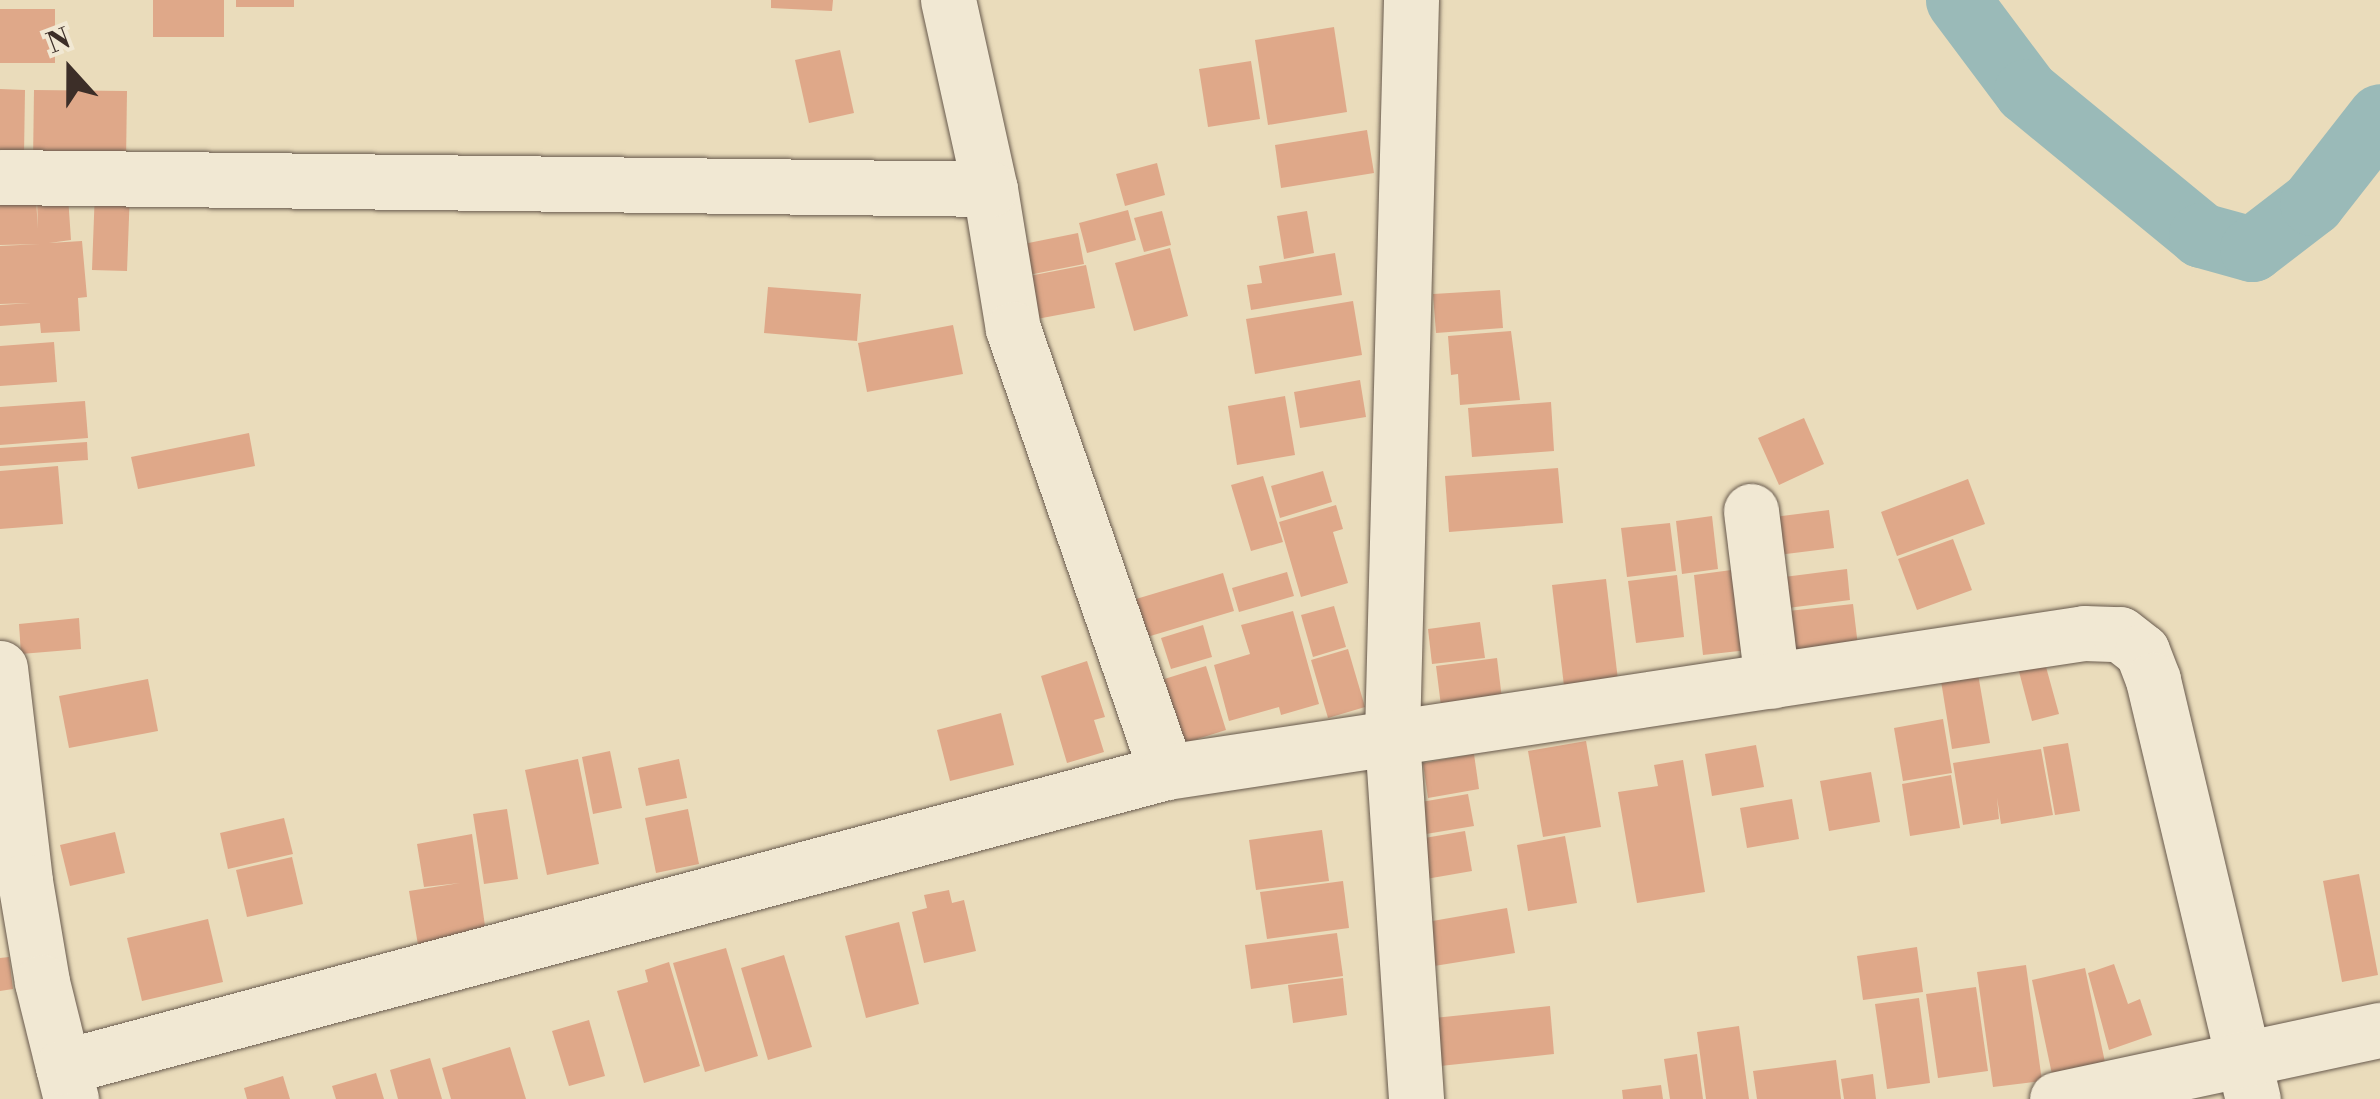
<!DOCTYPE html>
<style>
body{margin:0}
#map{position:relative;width:2380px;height:1099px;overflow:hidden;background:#eadcbb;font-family:"Libre Bodoni",serif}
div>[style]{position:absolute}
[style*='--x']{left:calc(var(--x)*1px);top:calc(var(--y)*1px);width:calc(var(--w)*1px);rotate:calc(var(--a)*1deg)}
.river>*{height:65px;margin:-32.5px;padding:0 32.5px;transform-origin:32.5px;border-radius:32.5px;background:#9abab8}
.building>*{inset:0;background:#dfa889}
.roads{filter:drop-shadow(0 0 2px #685a4d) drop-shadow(0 0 2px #685a4d)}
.minor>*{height:55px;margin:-27.5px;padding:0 27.5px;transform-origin:27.5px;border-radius:27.5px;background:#f1e8d3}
span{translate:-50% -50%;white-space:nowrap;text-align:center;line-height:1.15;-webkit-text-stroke:8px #f1e8d3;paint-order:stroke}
.north{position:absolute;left:20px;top:20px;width:100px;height:100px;-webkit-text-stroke:8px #f1e8d3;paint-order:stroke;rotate:339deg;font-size:28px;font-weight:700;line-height:40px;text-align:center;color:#3c2e28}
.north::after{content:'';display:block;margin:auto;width:35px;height:45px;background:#3c2e28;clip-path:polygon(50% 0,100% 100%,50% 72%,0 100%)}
</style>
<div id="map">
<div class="river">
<div style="--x:1958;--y:0;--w:114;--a:53.2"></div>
<div style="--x:2026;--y:91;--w:227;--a:39.4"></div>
<div style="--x:2201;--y:235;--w:53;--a:15.4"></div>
<div style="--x:2252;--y:249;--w:76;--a:-37.5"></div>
<div style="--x:2312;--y:203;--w:110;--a:-52"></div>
</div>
<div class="building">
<div style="clip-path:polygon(153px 0,224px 0,224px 37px,153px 37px)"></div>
<div style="clip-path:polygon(236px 0,294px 0,294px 7px,236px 7px)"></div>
<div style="clip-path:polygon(771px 0,833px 0,832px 11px,771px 8px)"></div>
<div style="clip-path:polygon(0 9px,55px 9px,55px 63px,0 63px)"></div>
<div style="clip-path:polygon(1334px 27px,1347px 112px,1268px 125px,1255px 40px)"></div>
<div style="clip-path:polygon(840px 50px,854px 113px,809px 123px,795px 60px)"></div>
<div style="clip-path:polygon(1251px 61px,1260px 119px,1208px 127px,1199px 69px)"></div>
<div style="clip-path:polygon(0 89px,25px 90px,24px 154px,0 154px)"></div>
<div style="clip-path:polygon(34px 90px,127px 91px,126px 162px,33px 162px)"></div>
<div style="clip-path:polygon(1367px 130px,1374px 173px,1281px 188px,1275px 145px)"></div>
<div style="clip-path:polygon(1157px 163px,1165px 195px,1125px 206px,1116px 174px)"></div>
<div style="clip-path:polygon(35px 185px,38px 229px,37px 198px,68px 196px,71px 240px,49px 243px,82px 241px,87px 297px,78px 298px,80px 331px,41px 333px,40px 323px,0 326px,0 305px,31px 303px,0 304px,0 246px,40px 244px,0 245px,0 187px)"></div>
<div style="clip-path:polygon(95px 190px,130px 191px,127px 271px,92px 270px)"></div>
<div style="clip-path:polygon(1128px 210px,1136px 240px,1087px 253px,1079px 223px)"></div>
<div style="clip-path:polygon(1162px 211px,1171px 245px,1144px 252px,1134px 218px)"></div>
<div style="clip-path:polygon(1307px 211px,1314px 253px,1284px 259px,1277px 216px)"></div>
<div style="clip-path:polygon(1078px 233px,1084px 264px,1014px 278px,1009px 247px)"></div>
<div style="clip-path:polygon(1170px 248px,1188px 316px,1134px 331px,1115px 263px)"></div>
<div style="clip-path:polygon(1335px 253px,1342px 295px,1251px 310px,1247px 285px,1262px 283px,1259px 266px)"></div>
<div style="clip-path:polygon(1086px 265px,1095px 308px,1021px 322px,1013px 279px)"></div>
<div style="clip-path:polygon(768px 287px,861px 294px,857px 341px,764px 333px)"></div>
<div style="clip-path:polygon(1500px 290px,1503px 328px,1436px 333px,1433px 294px)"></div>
<div style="clip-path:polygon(1353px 301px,1362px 355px,1255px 374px,1246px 319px)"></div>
<div style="clip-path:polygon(953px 325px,963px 374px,867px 392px,858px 343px)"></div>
<div style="clip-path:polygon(1511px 331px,1520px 400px,1460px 405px,1458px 374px,1451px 375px,1448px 336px)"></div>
<div style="clip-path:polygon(54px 342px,57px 382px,0 386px,0 346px)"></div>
<div style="clip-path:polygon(1360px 380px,1366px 417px,1300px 428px,1294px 392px)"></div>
<div style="clip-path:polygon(1285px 396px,1295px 455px,1237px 465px,1228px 406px)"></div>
<div style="clip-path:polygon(85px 401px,88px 438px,0 445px,0 407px)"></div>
<div style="clip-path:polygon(1551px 402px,1554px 451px,1472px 457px,1468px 408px)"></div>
<div style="clip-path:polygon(1804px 418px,1824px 464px,1779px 485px,1758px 438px)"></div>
<div style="clip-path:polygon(249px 433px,255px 466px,138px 489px,131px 457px)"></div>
<div style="clip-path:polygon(87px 442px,88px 460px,0 466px,0 448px)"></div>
<div style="clip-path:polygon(58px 466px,63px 524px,0 529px,0 471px)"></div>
<div style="clip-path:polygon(1558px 468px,1563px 523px,1449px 532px,1445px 476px)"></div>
<div style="clip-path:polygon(1323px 471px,1332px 502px,1280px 518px,1271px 486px)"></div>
<div style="clip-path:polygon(1263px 476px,1283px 542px,1251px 551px,1231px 485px)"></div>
<div style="clip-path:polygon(1968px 479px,1985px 524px,1897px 556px,1881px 512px)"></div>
<div style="clip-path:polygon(1336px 505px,1343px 529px,1333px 532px,1348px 583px,1301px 597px,1279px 522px)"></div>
<div style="clip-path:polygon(1829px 510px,1834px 548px,1771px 556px,1766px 518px)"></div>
<div style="clip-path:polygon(1712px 516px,1718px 569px,1682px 574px,1676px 521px)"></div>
<div style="clip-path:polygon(1670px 523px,1676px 571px,1627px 577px,1621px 528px)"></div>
<div style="clip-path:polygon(1953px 539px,1972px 590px,1917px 610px,1898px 559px)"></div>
<div style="clip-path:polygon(1739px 569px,1748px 650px,1703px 655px,1694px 575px)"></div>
<div style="clip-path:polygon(1847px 569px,1850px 600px,1780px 609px,1776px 578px)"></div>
<div style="clip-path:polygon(1287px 572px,1294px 596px,1239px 612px,1232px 588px)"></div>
<div style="clip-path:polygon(1223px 573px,1234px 611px,1147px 637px,1136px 599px)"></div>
<div style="clip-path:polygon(1677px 575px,1684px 637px,1636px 643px,1628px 581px)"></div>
<div style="clip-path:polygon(1606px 579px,1618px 680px,1564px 686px,1552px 585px)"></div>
<div style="clip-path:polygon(1853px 604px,1858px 646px,1785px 655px,1779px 612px)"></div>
<div style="clip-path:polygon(1334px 606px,1346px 647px,1313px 657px,1301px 615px)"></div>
<div style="clip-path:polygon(1293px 611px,1319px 704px,1281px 715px,1279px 707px,1229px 721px,1214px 665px,1250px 654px,1241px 625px)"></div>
<div style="clip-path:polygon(79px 618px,81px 649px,21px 654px,19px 624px)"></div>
<div style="clip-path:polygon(1480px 622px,1485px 658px,1432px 664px,1428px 629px)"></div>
<div style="clip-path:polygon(1203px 625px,1212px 657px,1171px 669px,1161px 638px)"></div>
<div style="clip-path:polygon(1348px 649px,1365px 707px,1328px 718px,1311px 660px)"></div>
<div style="clip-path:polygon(2043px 656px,2059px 714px,2032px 721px,2017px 664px)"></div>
<div style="clip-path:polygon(1497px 658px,1502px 699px,1441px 706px,1436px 666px)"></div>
<div style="clip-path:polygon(1087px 661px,1105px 717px,1094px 720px,1104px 752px,1067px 763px,1041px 676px)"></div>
<div style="clip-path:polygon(1206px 666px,1226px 730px,1194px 740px,1165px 759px,1142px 686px)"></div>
<div style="clip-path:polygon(1978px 674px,1990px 743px,1952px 749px,1941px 681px)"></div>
<div style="clip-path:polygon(148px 679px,158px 731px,69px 748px,59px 696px)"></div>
<div style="clip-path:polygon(1001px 713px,1014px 765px,950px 781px,937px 730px)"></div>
<div style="clip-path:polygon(1943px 719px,1952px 773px,1903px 781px,1894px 728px)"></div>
<div style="clip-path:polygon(1586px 741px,1601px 827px,1543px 837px,1528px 751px)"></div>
<div style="clip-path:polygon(2068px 743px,2080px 811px,2055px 815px,2043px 747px)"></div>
<div style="clip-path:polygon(1756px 745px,1764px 787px,1712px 796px,1705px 754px)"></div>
<div style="clip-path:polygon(2041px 749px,2053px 815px,2001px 824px,1997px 798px,1999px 819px,1963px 825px,1953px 763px)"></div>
<div style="clip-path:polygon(610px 751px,622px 808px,593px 814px,582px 757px)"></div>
<div style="clip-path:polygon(1474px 754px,1479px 789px,1428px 798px,1423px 763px)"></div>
<div style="clip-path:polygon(578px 759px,599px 864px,547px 875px,525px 770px)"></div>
<div style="clip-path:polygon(679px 759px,687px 798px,646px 806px,638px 768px)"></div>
<div style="clip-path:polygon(1683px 760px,1705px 892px,1637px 903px,1618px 792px,1658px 786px,1654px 765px)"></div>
<div style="clip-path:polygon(1871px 772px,1880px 822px,1829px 831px,1820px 781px)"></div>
<div style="clip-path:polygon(1951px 775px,1960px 828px,1910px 836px,1902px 784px)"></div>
<div style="clip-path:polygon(1468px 794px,1474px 826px,1420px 835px,1415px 803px)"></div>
<div style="clip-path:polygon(1792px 799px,1799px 839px,1747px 848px,1740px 808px)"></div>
<div style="clip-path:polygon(507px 809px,518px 879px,484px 884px,473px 814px)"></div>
<div style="clip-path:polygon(688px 809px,699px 864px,656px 873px,645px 818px)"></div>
<div style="clip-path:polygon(284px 818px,293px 854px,228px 869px,220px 833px)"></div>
<div style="clip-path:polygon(1322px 830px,1329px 881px,1256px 890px,1249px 840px)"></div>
<div style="clip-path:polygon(1465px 831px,1472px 871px,1426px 879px,1419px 839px)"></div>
<div style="clip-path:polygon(115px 832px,125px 873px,70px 886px,60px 845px)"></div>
<div style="clip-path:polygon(472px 834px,486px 933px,418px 945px,409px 891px,460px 883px,424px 887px,417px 844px)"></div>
<div style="clip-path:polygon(1565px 836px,1577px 903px,1528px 911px,1517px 845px)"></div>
<div style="clip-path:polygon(292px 857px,303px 904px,247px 917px,236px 870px)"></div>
<div style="clip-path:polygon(2359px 874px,2378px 975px,2342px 982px,2323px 881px)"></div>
<div style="clip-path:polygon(1343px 881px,1349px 928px,1267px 939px,1260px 892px)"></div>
<div style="clip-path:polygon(949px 890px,952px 903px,964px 900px,976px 951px,924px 963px,912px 912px,927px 908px,924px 895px)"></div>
<div style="clip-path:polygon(1507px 908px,1515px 953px,1428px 967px,1421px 923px)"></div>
<div style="clip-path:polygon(208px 919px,223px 982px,142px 1001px,127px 938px)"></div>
<div style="clip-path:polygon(899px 922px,919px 1004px,866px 1018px,845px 936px)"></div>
<div style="clip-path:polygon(1337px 933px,1343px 976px,1251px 989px,1245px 945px)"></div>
<div style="clip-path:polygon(1917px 947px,1923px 992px,1863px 1000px,1857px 956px)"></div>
<div style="clip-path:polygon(726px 948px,758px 1056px,705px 1072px,673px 963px)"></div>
<div style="clip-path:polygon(784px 955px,812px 1047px,768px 1060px,741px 968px)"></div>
<div style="clip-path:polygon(9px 957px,13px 989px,0 991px,0 958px)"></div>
<div style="clip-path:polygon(669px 962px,700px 1066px,644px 1083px,617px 991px,648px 982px,645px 970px)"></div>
<div style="clip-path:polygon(2114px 964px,2128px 1004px,2140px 999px,2152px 1035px,2109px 1050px,2088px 973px)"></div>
<div style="clip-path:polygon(2026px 965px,2042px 1081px,1993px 1087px,1977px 972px)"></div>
<div style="clip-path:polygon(2085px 968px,2106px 1067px,2053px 1079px,2032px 980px)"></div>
<div style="clip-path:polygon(1343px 978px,1347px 1015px,1293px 1023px,1288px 985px)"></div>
<div style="clip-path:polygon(1976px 987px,1988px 1071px,1938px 1078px,1926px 994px)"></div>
<div style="clip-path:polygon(1919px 998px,1930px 1083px,1887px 1089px,1875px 1004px)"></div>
<div style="clip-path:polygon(1550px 1006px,1554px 1054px,1440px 1066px,1434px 1018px)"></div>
<div style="clip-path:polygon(589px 1020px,605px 1076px,569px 1086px,552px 1031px)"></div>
<div style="clip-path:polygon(1739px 1026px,1749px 1099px,1706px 1099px,1697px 1032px)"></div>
<div style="clip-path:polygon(510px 1047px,526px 1099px,451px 1099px,442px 1068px)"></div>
<div style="clip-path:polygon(1697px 1054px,1703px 1099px,1670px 1099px,1664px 1059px)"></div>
<div style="clip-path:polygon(430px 1058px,442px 1099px,398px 1099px,390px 1070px)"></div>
<div style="clip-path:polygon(1836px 1060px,1841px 1099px,1757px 1099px,1753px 1071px)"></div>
<div style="clip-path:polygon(376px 1073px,384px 1099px,336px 1099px,332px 1086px)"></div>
<div style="clip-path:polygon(1873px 1074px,1876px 1099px,1844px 1099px,1841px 1079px)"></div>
<div style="clip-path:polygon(283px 1076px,290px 1099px,247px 1099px,244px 1088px)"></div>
<div style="clip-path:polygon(1661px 1085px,1663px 1099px,1623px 1099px,1622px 1090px)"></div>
</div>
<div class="roads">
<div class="minor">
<div style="--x:948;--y:0;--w:194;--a:77.5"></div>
<div style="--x:990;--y:189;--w:142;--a:80.7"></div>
<div style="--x:1013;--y:329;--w:469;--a:70.9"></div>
<div style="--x:1411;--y:0;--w:737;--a:91.48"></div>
<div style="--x:1392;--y:737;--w:363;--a:86.2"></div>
<div style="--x:0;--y:177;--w:990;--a:0.69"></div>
<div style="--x:1751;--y:511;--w:171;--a:83"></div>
<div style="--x:0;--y:668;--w:214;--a:83.3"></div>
<div style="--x:25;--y:881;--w:102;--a:80.4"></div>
<div style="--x:42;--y:982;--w:121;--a:76.1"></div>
<div style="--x:63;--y:1067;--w:1142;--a:-14.97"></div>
<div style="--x:1166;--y:772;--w:928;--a:-8.61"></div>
<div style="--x:2084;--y:633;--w:36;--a:2"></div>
<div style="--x:2120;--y:634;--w:28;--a:38"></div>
<div style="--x:2142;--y:651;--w:31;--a:69"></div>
<div style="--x:2153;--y:680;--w:431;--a:76.6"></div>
<div style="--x:2057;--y:1099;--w:330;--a:-12.1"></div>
</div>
</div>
<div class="north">N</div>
</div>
